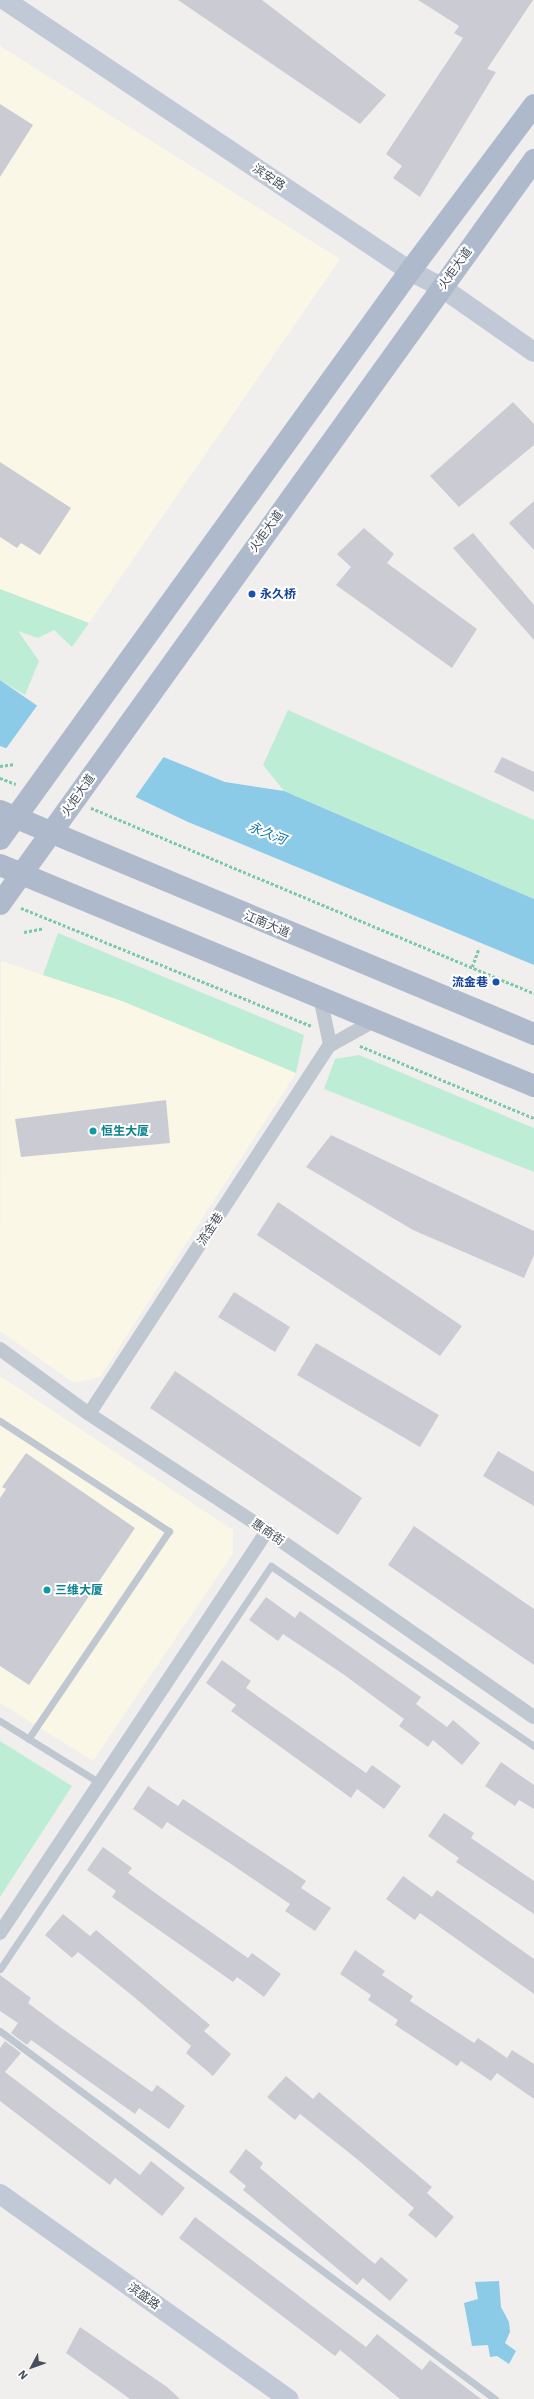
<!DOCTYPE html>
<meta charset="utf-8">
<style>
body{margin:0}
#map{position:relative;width:534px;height:2399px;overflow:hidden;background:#f1eeee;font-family:"IBM Plex Sans","Noto Sans SC",sans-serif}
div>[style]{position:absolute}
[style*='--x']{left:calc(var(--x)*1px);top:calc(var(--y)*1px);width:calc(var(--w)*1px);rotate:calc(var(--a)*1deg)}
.commercial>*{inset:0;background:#fbf7e7}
.green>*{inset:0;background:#beedd5}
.water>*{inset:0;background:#8ccbe8}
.pier>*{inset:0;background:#f1eeee}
.building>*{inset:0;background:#cbccd3}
.path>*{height:2.5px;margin-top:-1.25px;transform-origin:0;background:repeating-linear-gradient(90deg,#77caaa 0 3px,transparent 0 5px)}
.lane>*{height:7px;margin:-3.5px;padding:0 3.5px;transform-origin:3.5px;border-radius:3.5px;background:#bfc7d0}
.street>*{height:14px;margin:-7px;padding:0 7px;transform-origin:7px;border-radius:7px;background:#bfc7d0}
.secondary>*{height:20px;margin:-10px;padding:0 10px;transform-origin:10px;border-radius:10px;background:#c1c9d6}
.primary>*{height:22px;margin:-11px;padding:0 11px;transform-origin:11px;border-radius:11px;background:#aebacc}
.dots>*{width:11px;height:11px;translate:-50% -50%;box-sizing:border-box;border:2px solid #fff;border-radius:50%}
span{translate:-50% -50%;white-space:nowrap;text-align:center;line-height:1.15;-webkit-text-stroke:4px #fff;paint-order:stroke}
.street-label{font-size:12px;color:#474f5b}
.transit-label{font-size:12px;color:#164399;font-weight:700}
.left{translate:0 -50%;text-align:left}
.right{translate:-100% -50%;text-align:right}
.culture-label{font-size:12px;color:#0d838f;font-weight:700}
.water-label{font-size:13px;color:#1175a3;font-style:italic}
.north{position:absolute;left:12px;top:2347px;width:40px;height:40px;-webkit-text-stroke:3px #fff;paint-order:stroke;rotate:229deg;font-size:11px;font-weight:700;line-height:16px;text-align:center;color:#474f5b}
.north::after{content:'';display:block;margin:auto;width:14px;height:18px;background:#474f5b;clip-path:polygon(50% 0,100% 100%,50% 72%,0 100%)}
</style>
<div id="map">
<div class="commercial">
<div style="clip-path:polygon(0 46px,340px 259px,89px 623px,0 589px)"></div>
<div style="clip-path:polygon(1px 961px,122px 1001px,296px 1073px,100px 1377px,74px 1383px,0 1331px)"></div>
<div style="clip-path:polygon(0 1376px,233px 1530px,233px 1553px,93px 1761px,0 1703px)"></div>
</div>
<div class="green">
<div style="clip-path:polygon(0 589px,89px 623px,72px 647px,54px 630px,38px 638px,18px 631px,39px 661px,25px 695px,0 680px)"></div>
<div style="clip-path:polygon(288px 710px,534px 820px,534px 899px,284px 791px,263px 765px)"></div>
<div style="clip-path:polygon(58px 933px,304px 1035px,296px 1073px,122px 1001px,43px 975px)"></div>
<div style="clip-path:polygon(359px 1055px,534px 1128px,534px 1172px,324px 1089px,335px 1059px)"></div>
<div style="clip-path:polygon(0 1741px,72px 1786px,0 1897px)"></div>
</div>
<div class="water">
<div style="clip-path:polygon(0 680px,55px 718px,146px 750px,225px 782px,284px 791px,534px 899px,534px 965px,188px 822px,123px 791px,0 746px)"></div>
<div style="clip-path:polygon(499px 2281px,501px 2307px,509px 2322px,510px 2332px,505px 2343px,516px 2351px,509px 2364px,497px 2356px,490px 2357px,488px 2345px,472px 2346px,464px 2303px,478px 2299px,475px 2282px)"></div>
</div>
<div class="pier">
<div style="clip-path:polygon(39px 703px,56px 716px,165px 755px,134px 799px,5px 750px)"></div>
</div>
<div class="building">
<div style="clip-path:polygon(178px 0,262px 0,386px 95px,360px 124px)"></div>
<div style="clip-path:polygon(418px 0,533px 0,487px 69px,496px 72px,420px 197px,393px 178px,402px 166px,386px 154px,463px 38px,454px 33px,459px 26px)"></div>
<div style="clip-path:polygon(0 104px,33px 125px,0 177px)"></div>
<div style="clip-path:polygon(513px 402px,534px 424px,534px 445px,459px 507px,430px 476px)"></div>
<div style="clip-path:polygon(0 462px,71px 508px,40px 555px,21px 543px,17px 548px,0 537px)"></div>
<div style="clip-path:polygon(534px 501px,534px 550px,509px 523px)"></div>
<div style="clip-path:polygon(364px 528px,394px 554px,387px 563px,477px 629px,452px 668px,336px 585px,351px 567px,337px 554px)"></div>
<div style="clip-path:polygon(473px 533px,534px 605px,534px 640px,453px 548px)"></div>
<div style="clip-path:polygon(502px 757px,534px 772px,534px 792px,494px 772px)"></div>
<div style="clip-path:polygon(166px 1100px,170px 1143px,21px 1157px,15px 1119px)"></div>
<div style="clip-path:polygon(331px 1135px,534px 1231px,534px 1255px,524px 1278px,413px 1230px,306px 1167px)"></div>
<div style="clip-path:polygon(278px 1202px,462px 1326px,440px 1356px,257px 1235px)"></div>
<div style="clip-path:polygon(234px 1292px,290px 1327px,275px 1352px,218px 1317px)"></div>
<div style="clip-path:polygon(316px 1343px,439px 1415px,420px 1447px,297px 1375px)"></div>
<div style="clip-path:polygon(175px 1371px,362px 1498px,338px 1535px,150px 1408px)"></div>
<div style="clip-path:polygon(498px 1451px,534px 1472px,534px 1506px,483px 1476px)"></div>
<div style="clip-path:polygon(26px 1453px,135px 1528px,29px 1685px,0 1666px,0 1498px,6px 1489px,2px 1487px)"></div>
<div style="clip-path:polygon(414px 1526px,534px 1609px,534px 1665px,388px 1565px)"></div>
<div style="clip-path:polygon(266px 1597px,295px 1618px,300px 1611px,421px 1697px,416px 1704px,447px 1727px,453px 1720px,480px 1743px,462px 1765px,433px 1740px,428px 1747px,399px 1726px,404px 1719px,343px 1674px,283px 1634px,278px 1641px,249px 1620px)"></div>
<div style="clip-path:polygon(222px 1660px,251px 1681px,246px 1688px,277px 1710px,366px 1773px,372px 1765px,401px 1786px,384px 1809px,357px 1789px,351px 1798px,231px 1711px,236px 1705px,206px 1683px)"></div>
<div style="clip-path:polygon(501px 1762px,534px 1785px,534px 1809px,519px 1800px,515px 1806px,485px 1786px)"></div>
<div style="clip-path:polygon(148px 1786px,178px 1806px,183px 1799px,306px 1881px,301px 1888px,331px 1908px,315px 1931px,285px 1911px,290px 1904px,228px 1862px,167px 1822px,162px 1829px,133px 1809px)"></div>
<div style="clip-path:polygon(444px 1813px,474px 1833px,471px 1838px,534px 1881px,534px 1914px,456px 1862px,459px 1858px,428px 1836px)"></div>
<div style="clip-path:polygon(103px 1847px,132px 1868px,128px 1873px,158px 1895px,248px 1958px,252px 1953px,281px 1974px,264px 1997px,237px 1977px,233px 1982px,112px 1897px,116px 1891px,87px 1870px)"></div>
<div style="clip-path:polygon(403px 1876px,432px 1897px,437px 1890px,534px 1959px,534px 1994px,420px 1913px,415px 1920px,386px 1899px)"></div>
<div style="clip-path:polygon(63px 1914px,90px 1936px,96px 1930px,210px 2025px,204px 2031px,231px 2054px,213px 2076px,186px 2053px,191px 2046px,134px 1997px,78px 1952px,72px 1958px,45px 1935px)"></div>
<div style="clip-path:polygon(355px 1950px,385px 1971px,382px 1975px,413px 1996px,410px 2001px,474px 2043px,478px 2038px,507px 2058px,512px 2050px,534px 2064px,534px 2099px,497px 2073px,491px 2081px,461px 2061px,457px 2066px,395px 2025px,398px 2020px,368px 2000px,371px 1995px,340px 1974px)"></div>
<div style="clip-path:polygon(0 1975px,31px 1998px,28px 2003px,60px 2027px,152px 2092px,157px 2085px,185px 2106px,169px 2129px,139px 2108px,135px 2114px,31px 2040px,27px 2045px,11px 2033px,18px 2023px,0 2011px)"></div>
<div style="clip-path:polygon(5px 2041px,21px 2053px,5px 2072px,140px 2175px,151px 2161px,185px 2188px,162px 2216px,115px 2178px,110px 2185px,0 2101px,0 2048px)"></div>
<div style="clip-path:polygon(286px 2076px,313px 2099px,319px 2092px,432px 2187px,427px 2193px,454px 2217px,436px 2238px,408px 2215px,414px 2208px,357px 2159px,300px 2114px,295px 2120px,267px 2097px)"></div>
<div style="clip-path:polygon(246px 2149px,263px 2163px,260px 2168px,375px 2264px,381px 2257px,408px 2280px,390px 2301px,363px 2278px,357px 2285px,243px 2190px,246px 2186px,229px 2172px)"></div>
<div style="clip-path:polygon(195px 2217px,366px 2347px,377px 2334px,422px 2370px,430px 2360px,481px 2399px,400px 2399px,340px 2350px,335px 2356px,179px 2238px)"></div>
<div style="clip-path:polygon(80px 2327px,167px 2387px,180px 2399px,130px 2399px,66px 2353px)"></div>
</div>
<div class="path">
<div style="--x:0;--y:766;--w:15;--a:-8"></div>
<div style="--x:0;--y:778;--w:17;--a:21"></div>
<div style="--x:91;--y:808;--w:480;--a:22.7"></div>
<div style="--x:21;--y:908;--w:313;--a:22.1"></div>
<div style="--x:24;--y:932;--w:20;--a:-11"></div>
<div style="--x:472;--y:967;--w:20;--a:-70"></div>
<div style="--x:360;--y:1046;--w:188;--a:22.5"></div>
</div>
<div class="lane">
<div style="--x:0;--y:1421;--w:202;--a:33.1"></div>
<div style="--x:169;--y:1531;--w:251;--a:124.1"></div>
<div style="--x:0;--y:1721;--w:118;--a:31.8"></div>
<div style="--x:0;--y:1969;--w:486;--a:-56.1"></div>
<div style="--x:271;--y:1566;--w:319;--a:34.4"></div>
<div style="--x:0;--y:2031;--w:617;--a:36.63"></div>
</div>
<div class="street">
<div style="--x:320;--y:997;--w:48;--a:78"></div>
<div style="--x:0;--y:1349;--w:110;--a:36.1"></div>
<div style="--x:89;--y:1414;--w:213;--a:33.3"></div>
<div style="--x:267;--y:1531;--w:325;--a:34.9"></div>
<div style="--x:89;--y:1414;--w:439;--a:-56.9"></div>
<div style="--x:329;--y:1046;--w:51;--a:-29.1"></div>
<div style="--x:0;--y:1933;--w:483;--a:-56.4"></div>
</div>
<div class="secondary">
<div style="--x:5;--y:0;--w:487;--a:33.8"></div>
<div style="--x:410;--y:271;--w:35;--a:27"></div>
<div style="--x:441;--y:287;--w:113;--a:35"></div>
<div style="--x:0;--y:2194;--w:354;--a:35.4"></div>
</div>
<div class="primary">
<div style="--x:0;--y:811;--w:579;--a:22.67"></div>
<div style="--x:0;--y:839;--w:701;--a:-54.18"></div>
<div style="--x:410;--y:271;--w:207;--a:-53.2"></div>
<div style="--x:0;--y:865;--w:578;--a:22.48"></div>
<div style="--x:0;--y:904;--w:916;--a:-54.33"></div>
</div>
<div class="dots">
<div style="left:252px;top:594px;background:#1a4fb4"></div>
<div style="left:496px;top:982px;background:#1a4fb4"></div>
<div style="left:93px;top:1131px;background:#0f9aa8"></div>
<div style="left:47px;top:1590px;background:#0f9aa8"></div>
</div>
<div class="street-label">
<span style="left:269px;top:177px;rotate:34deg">滨安路</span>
<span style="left:455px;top:268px;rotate:-54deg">火炬大道</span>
<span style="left:266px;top:531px;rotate:-54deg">火炬大道</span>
<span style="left:78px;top:795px;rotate:-55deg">火炬大道</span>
<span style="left:267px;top:924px;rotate:23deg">江南大道</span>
<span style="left:210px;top:1229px;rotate:-57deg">流金巷</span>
<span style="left:268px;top:1532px;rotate:34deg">惠商街</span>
<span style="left:144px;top:2296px;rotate:36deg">滨盛路</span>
</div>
<div class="transit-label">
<span class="left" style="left:260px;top:594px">永久桥</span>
<span class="right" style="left:488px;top:982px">流金巷</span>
</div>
<div class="culture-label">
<span class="left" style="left:101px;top:1131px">恒生大厦</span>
<span class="left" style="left:55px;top:1590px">三维大厦</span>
</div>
<div class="water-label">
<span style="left:267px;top:834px;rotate:22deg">永久河</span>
</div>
<div class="north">N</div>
</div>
